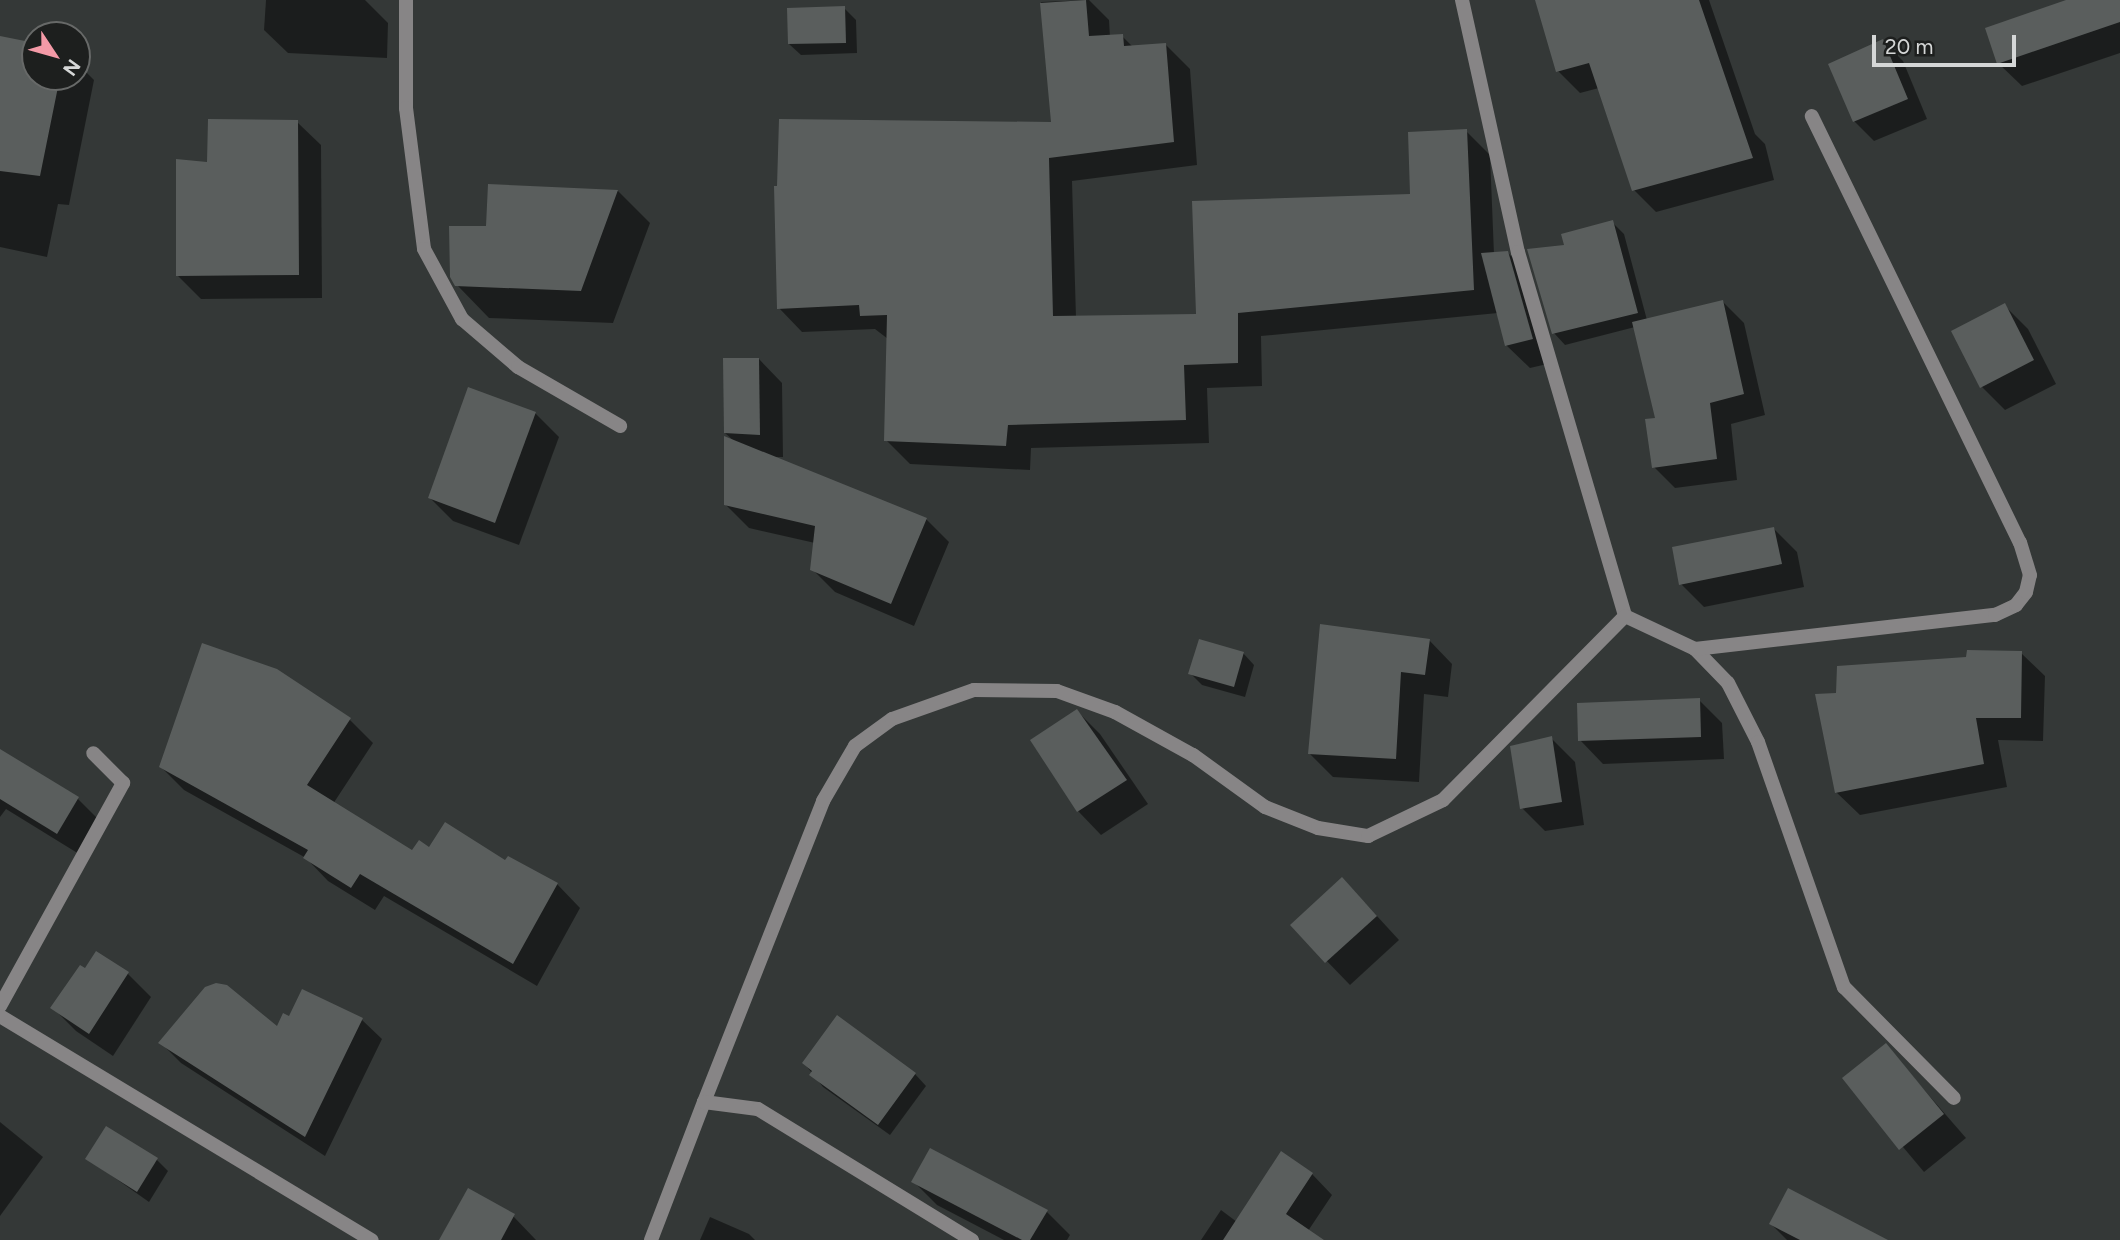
<!DOCTYPE html>
<style>
body{margin:0}
#map{position:relative;width:2120px;height:1240px;overflow:hidden;background:#343837;font-family:Figtree,sans-serif}
div>[style]{position:absolute}
[style*='--x']{left:calc(var(--x)*1px);top:calc(var(--y)*1px);width:calc(var(--w)*1px);rotate:calc(var(--a)*1deg)}
.shadow>*{inset:0;background:#0007}
.building>*{inset:0;background:#5a5e5d}
.minor>*{height:14px;margin:-7px;padding:0 7px;transform-origin:7px;border-radius:7px;background:#878586}
span{translate:-50% -50%;white-space:nowrap;text-align:center;line-height:1.15;-webkit-text-stroke:6px #1d1f1e;paint-order:stroke}
.north{position:absolute;left:21px;top:21px;width:70px;height:70px;box-sizing:border-box;background:#1d1f1e;border:2px solid #676968;border-radius:50%;rotate:126deg;font-size:19px;font-weight:700;line-height:28px;text-align:center;color:#d5d7d7}
.north::after{content:'';display:block;margin:auto;width:24px;height:32px;background:#f49aa7;clip-path:polygon(50% 0,100% 100%,50% 72%,0 100%)}
.scale{position:absolute;left:1872px;top:35px;width:144px;height:32px;box-sizing:border-box;border:4px solid #d5d7d7;border-top:0;padding-left:9px;font-size:21px;line-height:24px;white-space:nowrap;color:#d5d7d7;-webkit-text-stroke:5px #1d1f1e;paint-order:stroke}
</style>
<div id="map">
<div class="shadow">
<div style="clip-path:polygon(266px 0,365px 0,388px 23px,387px 58px,288px 53px,264px 30px)"></div>
<div style="clip-path:polygon(1089px 0,1109px 20px,1110px 37px,1122px 36px,1133px 47px,1166px 45px,1190px 69px,1197px 165px,1072px 181px,1076px 317px,1197px 315px,1412px 195px,1466px 131px,1490px 155px,1494px 254px,1507px 252px,1531px 276px,1556px 362px,1530px 368px,1506px 345px,1498px 313px,1261px 336px,1262px 386px,1207px 388px,1209px 443px,1031px 448px,1030px 470px,910px 464px,886px 440px,888px 339px,875px 329px,802px 332px,779px 308px,1053px 123px,1041px 2px)"></div>
<div style="clip-path:polygon(1555px 0,1709px 0,1755px 134px,1765px 144px,1774px 180px,1656px 212px,1634px 190px,1599px 88px,1580px 93px,1558px 71px)"></div>
<div style="clip-path:polygon(2071px 0,2120px 0,2120px 53px,2022px 86px,1998px 63px)"></div>
<div style="clip-path:polygon(844px 8px,856px 20px,857px 53px,801px 55px,789px 44px)"></div>
<div style="clip-path:polygon(0 37px,35px 44px,35px 77px,77px 77px,77px 63px,94px 80px,69px 205px,58px 204px,47px 257px,0 247px)"></div>
<div style="clip-path:polygon(1883px 41px,1903px 61px,1927px 119px,1874px 141px,1854px 121px)"></div>
<div style="clip-path:polygon(297px 122px,321px 145px,322px 298px,201px 299px,178px 276px)"></div>
<div style="clip-path:polygon(490px 185px,618px 191px,650px 223px,613px 323px,489px 318px,457px 285px,488px 228px)"></div>
<div style="clip-path:polygon(1612px 222px,1624px 234px,1647px 320px,1723px 302px,1744px 323px,1765px 415px,1731px 424px,1737px 480px,1675px 488px,1654px 467px,1657px 419px,1635px 327px,1565px 345px,1554px 333px,1566px 247px)"></div>
<div style="clip-path:polygon(2004px 305px,2028px 329px,2056px 384px,2005px 410px,1982px 387px,1953px 332px)"></div>
<div style="clip-path:polygon(759px 359px,782px 383px,783px 457px,773px 457px,926px 519px,949px 542px,914px 626px,835px 592px,812px 569px,815px 543px,749px 528px,725px 504px,735px 442px,725px 433px)"></div>
<div style="clip-path:polygon(535px 413px,559px 437px,519px 545px,453px 521px,430px 498px)"></div>
<div style="clip-path:polygon(1774px 529px,1797px 552px,1804px 587px,1704px 607px,1681px 584px)"></div>
<div style="clip-path:polygon(1429px 640px,1452px 664px,1448px 697px,1424px 694px,1419px 782px,1333px 777px,1310px 754px)"></div>
<div style="clip-path:polygon(1243px 653px,1254px 665px,1245px 697px,1202px 685px,1190px 673px)"></div>
<div style="clip-path:polygon(2021px 653px,2045px 676px,2043px 741px,1998px 740px,2007px 787px,1860px 815px,1836px 792px,1838px 695px)"></div>
<div style="clip-path:polygon(277px 671px,350px 720px,373px 743px,333px 804px,413px 853px,506px 863px,557px 884px,580px 908px,537px 986px,384px 896px,375px 910px,328px 881px,306px 858px,184px 790px,161px 767px)"></div>
<div style="clip-path:polygon(1699px 700px,1722px 723px,1724px 759px,1603px 764px,1580px 740px)"></div>
<div style="clip-path:polygon(1077px 711px,1100px 734px,1148px 804px,1101px 835px,1078px 811px)"></div>
<div style="clip-path:polygon(1551px 738px,1575px 762px,1584px 825px,1545px 831px,1522px 808px,1512px 746px)"></div>
<div style="clip-path:polygon(0 750px,78px 799px,99px 820px,79px 854px,6px 809px,0 817px)"></div>
<div style="clip-path:polygon(1365px 903px,1399px 940px,1350px 985px,1292px 925px)"></div>
<div style="clip-path:polygon(97px 954px,128px 974px,151px 997px,113px 1056px,76px 1031px,53px 1008px)"></div>
<div style="clip-path:polygon(289px 1019px,361px 1019px,382px 1039px,325px 1156px,181px 1063px,161px 1043px,277px 1029px)"></div>
<div style="clip-path:polygon(1886px 1046px,1966px 1138px,1924px 1172px,1845px 1078px)"></div>
<div style="clip-path:polygon(804px 1063px,915px 1074px,926px 1086px,890px 1135px,823px 1087px)"></div>
<div style="clip-path:polygon(0 1122px,43px 1157px,0 1216px)"></div>
<div style="clip-path:polygon(88px 1159px,157px 1160px,168px 1171px,149px 1202px)"></div>
<div style="clip-path:polygon(1312px 1174px,1332px 1195px,1308px 1231px,1321px 1240px,1201px 1240px,1221px 1210px,1237px 1222px)"></div>
<div style="clip-path:polygon(914px 1182px,1047px 1212px,1070px 1235px,1067px 1240px,1004px 1240px,937px 1205px)"></div>
<div style="clip-path:polygon(513px 1216px,536px 1240px,442px 1240px)"></div>
<div style="clip-path:polygon(710px 1217px,749px 1234px,755px 1240px,700px 1240px)"></div>
<div style="clip-path:polygon(1771px 1224px,1868px 1240px,1787px 1240px)"></div>
</div>
<div class="building">
<div style="clip-path:polygon(1086px 0,1089px 36px,1123px 34px,1124px 46px,1166px 43px,1174px 142px,1049px 158px,1053px 316px,1196px 314px,1192px 201px,1410px 194px,1408px 132px,1467px 129px,1474px 290px,1238px 313px,1238px 363px,1184px 365px,1186px 420px,1008px 425px,1006px 446px,884px 441px,887px 315px,860px 316px,859px 305px,777px 309px,774px 186px,777px 186px,779px 119px,1051px 122px,1040px 3px)"></div>
<div style="clip-path:polygon(1535px 0,1699px 0,1753px 158px,1632px 191px,1589px 63px,1556px 72px)"></div>
<div style="clip-path:polygon(2066px 0,2120px 0,2120px 22px,1997px 64px,1985px 28px)"></div>
<div style="clip-path:polygon(845px 6px,846px 43px,788px 44px,787px 8px)"></div>
<div style="clip-path:polygon(0 36px,35px 43px,35px 77px,60px 77px,40px 176px,0 171px)"></div>
<div style="clip-path:polygon(1883px 39px,1908px 99px,1853px 122px,1828px 64px)"></div>
<div style="clip-path:polygon(208px 119px,298px 120px,299px 275px,176px 276px,176px 159px,207px 162px)"></div>
<div style="clip-path:polygon(488px 184px,618px 190px,581px 291px,455px 286px,450px 277px,449px 226px,486px 226px)"></div>
<div style="clip-path:polygon(1613px 220px,1638px 313px,1552px 334px,1527px 249px,1564px 245px,1561px 234px)"></div>
<div style="clip-path:polygon(1508px 251px,1533px 339px,1505px 346px,1481px 253px)"></div>
<div style="clip-path:polygon(1723px 300px,1744px 394px,1710px 403px,1717px 459px,1652px 468px,1645px 419px,1655px 418px,1632px 322px)"></div>
<div style="clip-path:polygon(2005px 303px,2034px 360px,1980px 388px,1951px 331px)"></div>
<div style="clip-path:polygon(723px 358px,759px 358px,760px 435px,724px 433px)"></div>
<div style="clip-path:polygon(468px 387px,536px 412px,495px 523px,428px 498px)"></div>
<div style="clip-path:polygon(724px 436px,927px 518px,891px 604px,810px 570px,815px 526px,724px 505px)"></div>
<div style="clip-path:polygon(1774px 527px,1782px 564px,1679px 585px,1672px 547px)"></div>
<div style="clip-path:polygon(1320px 624px,1430px 639px,1425px 675px,1401px 672px,1396px 759px,1308px 754px)"></div>
<div style="clip-path:polygon(1199px 639px,1244px 652px,1234px 687px,1188px 674px)"></div>
<div style="clip-path:polygon(202px 643px,277px 669px,351px 718px,307px 785px,412px 850px,419px 840px,429px 847px,445px 822px,505px 860px,508px 856px,558px 883px,513px 964px,360px 874px,351px 888px,303px 858px,308px 850px,159px 767px)"></div>
<div style="clip-path:polygon(1967px 650px,2022px 651px,2021px 718px,1976px 718px,1984px 764px,1835px 793px,1815px 694px,1836px 693px,1837px 666px,1966px 657px)"></div>
<div style="clip-path:polygon(1700px 698px,1701px 737px,1578px 741px,1577px 703px)"></div>
<div style="clip-path:polygon(1077px 709px,1127px 780px,1077px 812px,1030px 740px)"></div>
<div style="clip-path:polygon(1552px 736px,1562px 802px,1520px 809px,1510px 746px)"></div>
<div style="clip-path:polygon(0 749px,79px 797px,57px 834px,0 799px)"></div>
<div style="clip-path:polygon(1342px 877px,1377px 916px,1325px 963px,1290px 925px)"></div>
<div style="clip-path:polygon(96px 951px,129px 972px,89px 1034px,50px 1008px,80px 965px,85px 968px)"></div>
<div style="clip-path:polygon(216px 983px,227px 985px,277px 1026px,283px 1013px,289px 1016px,302px 989px,363px 1018px,305px 1137px,158px 1043px,205px 987px)"></div>
<div style="clip-path:polygon(837px 1015px,916px 1073px,878px 1125px,809px 1075px,812px 1071px,802px 1063px)"></div>
<div style="clip-path:polygon(1886px 1043px,1944px 1114px,1899px 1150px,1842px 1078px)"></div>
<div style="clip-path:polygon(106px 1126px,158px 1158px,137px 1192px,85px 1159px)"></div>
<div style="clip-path:polygon(930px 1148px,1048px 1210px,1030px 1240px,1022px 1240px,911px 1182px)"></div>
<div style="clip-path:polygon(1281px 1151px,1313px 1173px,1286px 1214px,1324px 1240px,1223px 1240px)"></div>
<div style="clip-path:polygon(468px 1188px,515px 1214px,501px 1240px,439px 1240px)"></div>
<div style="clip-path:polygon(1788px 1188px,1888px 1240px,1800px 1240px,1769px 1224px)"></div>
</div>
<div class="minor">
<div style="--x:406;--y:0;--w:108;--a:90"></div>
<div style="--x:406;--y:108;--w:142;--a:82.7"></div>
<div style="--x:424;--y:249;--w:80;--a:61.5"></div>
<div style="--x:462;--y:319;--w:74;--a:40.6"></div>
<div style="--x:518;--y:367;--w:118;--a:30"></div>
<div style="--x:1462;--y:0;--w:258;--a:77.5"></div>
<div style="--x:1518;--y:252;--w:379;--a:73.6"></div>
<div style="--x:1625;--y:616;--w:77;--a:25.2"></div>
<div style="--x:1695;--y:649;--w:47;--a:45.9"></div>
<div style="--x:1728;--y:683;--w:66;--a:63"></div>
<div style="--x:1758;--y:742;--w:260;--a:70.7"></div>
<div style="--x:1844;--y:987;--w:156;--a:45.3"></div>
<div style="--x:1695;--y:649;--w:302;--a:-6.5"></div>
<div style="--x:1995;--y:615;--w:23;--a:-25"></div>
<div style="--x:2016;--y:605;--w:16;--a:-52"></div>
<div style="--x:2026;--y:592;--w:17;--a:-77"></div>
<div style="--x:2030;--y:575;--w:34;--a:-107"></div>
<div style="--x:2020;--y:543;--w:475;--a:-116"></div>
<div style="--x:0;--y:1006;--w:255;--a:-61.1"></div>
<div style="--x:123;--y:783;--w:42;--a:-135"></div>
<div style="--x:0;--y:1016;--w:434;--a:31.1"></div>
<div style="--x:704;--y:1102;--w:324;--a:-68.4"></div>
<div style="--x:823;--y:801;--w:64;--a:-59.8"></div>
<div style="--x:855;--y:746;--w:46;--a:-36.1"></div>
<div style="--x:892;--y:719;--w:87;--a:-19.5"></div>
<div style="--x:974;--y:690;--w:83;--a:0.7"></div>
<div style="--x:1057;--y:691;--w:62;--a:19.9"></div>
<div style="--x:1115;--y:712;--w:89;--a:28.9"></div>
<div style="--x:1193;--y:755;--w:89;--a:35.8"></div>
<div style="--x:1265;--y:807;--w:57;--a:21.6"></div>
<div style="--x:1318;--y:828;--w:51;--a:9.1"></div>
<div style="--x:1368;--y:836;--w:83;--a:-25.6"></div>
<div style="--x:1443;--y:800;--w:259;--a:-45.3"></div>
<div style="--x:651;--y:1240;--w:148;--a:-69"></div>
<div style="--x:704;--y:1102;--w:54;--a:7.4"></div>
<div style="--x:758;--y:1109;--w:251;--a:31.5"></div>
</div>
<div class="north">N</div>
<div class="scale">20 m</div>
</div>
